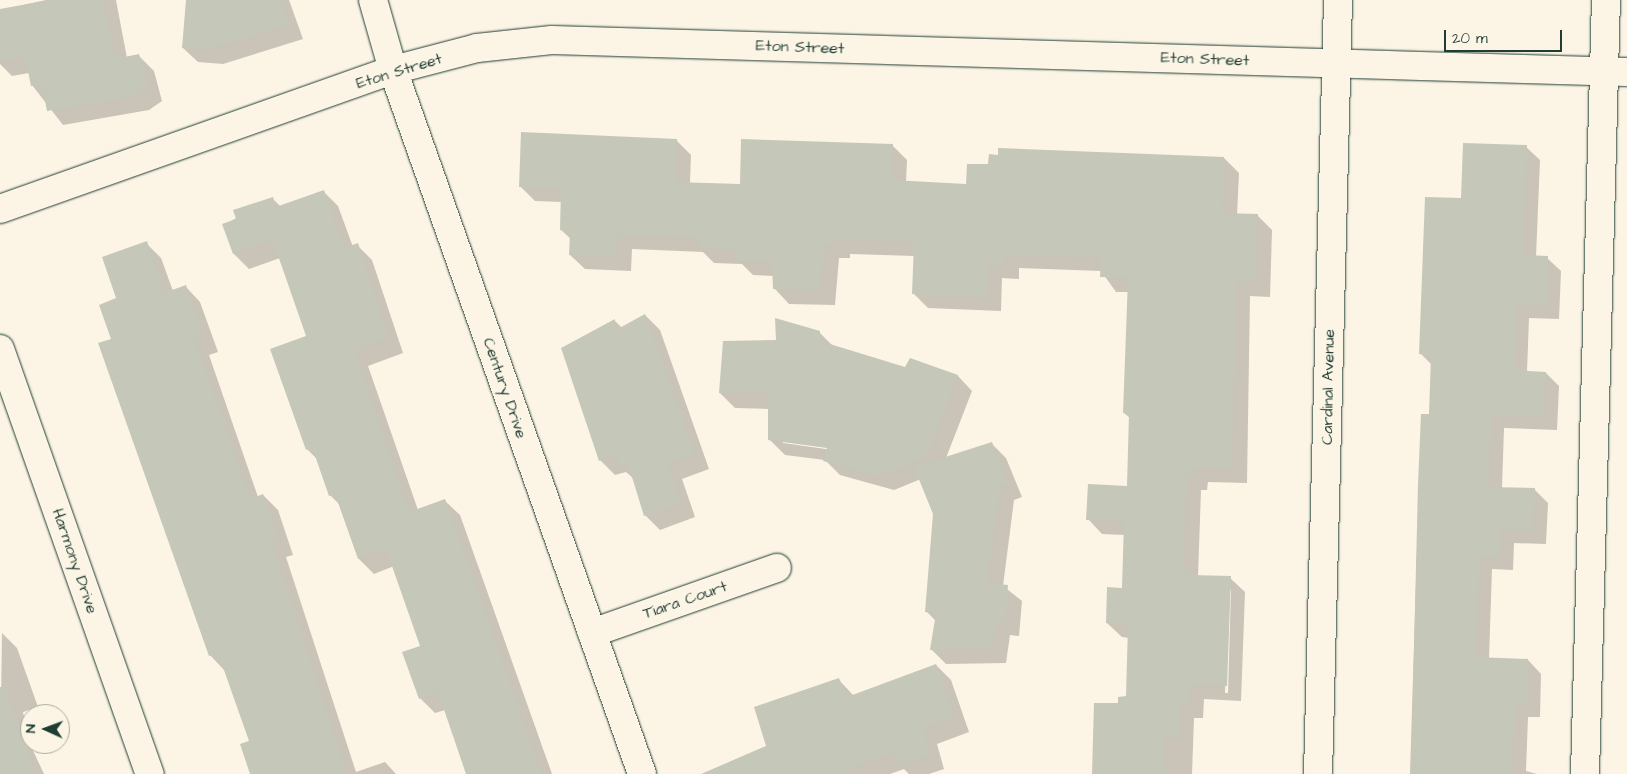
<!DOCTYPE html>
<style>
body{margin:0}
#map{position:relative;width:1627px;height:774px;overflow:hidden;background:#fcf5e5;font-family:"Architects Daughter",sans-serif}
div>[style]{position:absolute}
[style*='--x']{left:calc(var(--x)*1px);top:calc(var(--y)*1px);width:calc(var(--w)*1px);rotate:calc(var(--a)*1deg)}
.shadow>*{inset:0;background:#0003}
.building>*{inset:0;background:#c5c7b9}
.roads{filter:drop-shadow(0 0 1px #1f3d34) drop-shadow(0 0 1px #1f3d34)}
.minor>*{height:28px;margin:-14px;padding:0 14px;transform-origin:14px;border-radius:14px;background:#fcf5e5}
span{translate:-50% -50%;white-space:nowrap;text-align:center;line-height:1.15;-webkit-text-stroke:5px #fcf5e5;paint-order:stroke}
.street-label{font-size:16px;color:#1f3d34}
.north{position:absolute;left:20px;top:704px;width:50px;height:50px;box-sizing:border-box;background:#fcf5e5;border:1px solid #a4ab9e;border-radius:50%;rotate:272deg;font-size:14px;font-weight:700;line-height:20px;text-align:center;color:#1f3d34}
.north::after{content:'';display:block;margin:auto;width:18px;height:22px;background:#1f3d34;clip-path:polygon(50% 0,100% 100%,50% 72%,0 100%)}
.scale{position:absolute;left:1444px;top:30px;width:118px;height:22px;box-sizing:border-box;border:2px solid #1f3d34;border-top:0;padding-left:6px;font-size:15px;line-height:18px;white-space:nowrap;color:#1f3d34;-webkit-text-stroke:4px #fcf5e5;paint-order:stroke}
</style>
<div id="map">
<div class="shadow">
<div style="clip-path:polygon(46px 0,116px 0,127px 58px,139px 56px,154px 71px,162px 101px,149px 110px,63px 125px,32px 85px,29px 73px,12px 76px,0 64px,0 10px)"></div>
<div style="clip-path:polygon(187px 0,289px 0,303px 39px,223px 64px,198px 62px,183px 48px)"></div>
<div style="clip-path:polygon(evenodd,676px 140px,691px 155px,690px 183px,741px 185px,892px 145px,907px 160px,906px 182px,967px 185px,1224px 158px,1239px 173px,1237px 215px,1258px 216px,1272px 230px,1270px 297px,1250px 296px,1247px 483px,1208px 482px,1207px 490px,1201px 490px,1198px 577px,1230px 578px,1245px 592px,1241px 701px,1204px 699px,1203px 718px,1194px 718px,1192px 774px,1096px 774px,1119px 705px,1127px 698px,1129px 638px,1122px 637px,1107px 623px,1123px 589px,1125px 535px,1102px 534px,1088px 519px,1128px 487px,1130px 418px,1124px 413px,1129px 292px,1116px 292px,1101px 271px,1019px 268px,1019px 279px,1002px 278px,1001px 311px,928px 308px,914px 294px,915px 256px,850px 254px,850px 258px,839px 258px,835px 305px,789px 304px,775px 289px,774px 276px,753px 275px,742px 264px,714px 263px,703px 252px,632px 249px,631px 271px,585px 269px,570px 255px,571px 239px,561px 230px,562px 202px,535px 201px,520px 186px,676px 140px,1229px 590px,1231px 590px,1228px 693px,1225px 693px,1229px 590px)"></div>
<div style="clip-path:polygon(1526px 147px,1540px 160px,1536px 257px,1547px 258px,1561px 271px,1559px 319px,1529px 318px,1527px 372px,1546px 373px,1559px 386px,1557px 430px,1504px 428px,1502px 488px,1534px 489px,1548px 503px,1546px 544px,1514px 543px,1513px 570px,1492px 569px,1489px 659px,1528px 660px,1541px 674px,1540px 717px,1528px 717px,1526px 771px,1537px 774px,1410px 774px,1419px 484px,1430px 415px,1432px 365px,1421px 354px,1462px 200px)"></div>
<div style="clip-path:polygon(323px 191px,338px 206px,353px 247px,357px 245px,372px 260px,403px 353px,368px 366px,418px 510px,445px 501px,460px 515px,552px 774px,467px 774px,445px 710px,435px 713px,420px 698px,422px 647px,394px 566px,374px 574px,359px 559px,340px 505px,330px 495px,318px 460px,307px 449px,307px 337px,280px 258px,249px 269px,234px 254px,224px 225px,272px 198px,280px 206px)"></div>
<div style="clip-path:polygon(146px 243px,161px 258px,173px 291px,186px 287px,200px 302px,218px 352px,209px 355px,258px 497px,263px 495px,278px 510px,293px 555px,286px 557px,356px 772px,385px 762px,396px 774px,252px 774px,250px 742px,225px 671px,210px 655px,112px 340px,118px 299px)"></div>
<div style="clip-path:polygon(645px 315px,660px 330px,709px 469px,682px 479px,695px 517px,660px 530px,645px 515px,634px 479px,626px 472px,615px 475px,600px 460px,614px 320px,622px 328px)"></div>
<div style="clip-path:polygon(evenodd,819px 332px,834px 347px,906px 369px,910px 359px,958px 376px,972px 391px,946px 458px,991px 443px,1006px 458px,1022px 497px,1014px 500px,1003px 586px,1022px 601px,1019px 636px,1010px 635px,1006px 663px,946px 664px,931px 649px,936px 621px,926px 611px,934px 514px,921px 479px,894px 490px,840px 475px,825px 460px,785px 455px,770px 440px,769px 409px,735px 408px,720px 393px,777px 341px,819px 332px,783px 441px,834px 448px,833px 450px,783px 443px,783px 441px)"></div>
<div style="clip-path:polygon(2px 633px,17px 648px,38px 707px,23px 712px,30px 744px,44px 774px,0 774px)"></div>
<div style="clip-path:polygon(936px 665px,951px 680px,969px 732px,937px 744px,944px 769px,929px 774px,909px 774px,904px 769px,890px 774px,712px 774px,768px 747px,838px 679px,854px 696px)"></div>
</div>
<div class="building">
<div style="clip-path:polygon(50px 0,104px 0,115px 59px,139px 54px,147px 86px,134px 96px,47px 111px,42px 85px,31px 86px,25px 57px,0 61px,0 9px)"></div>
<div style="clip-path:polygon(186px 0,280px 0,289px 25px,208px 49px,182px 48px)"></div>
<div style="clip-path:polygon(521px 132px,677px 139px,675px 182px,740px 184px,741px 139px,893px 144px,892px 180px,966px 184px,967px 164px,988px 164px,989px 154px,998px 155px,998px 148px,1224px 157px,1222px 213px,1258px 214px,1256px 283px,1236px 282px,1232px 469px,1193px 468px,1193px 476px,1187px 476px,1183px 569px,1190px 569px,1190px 575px,1231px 576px,1227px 686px,1190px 685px,1189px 704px,1180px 703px,1179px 737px,1164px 737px,1163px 774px,1092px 774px,1094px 703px,1118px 703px,1118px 697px,1126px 696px,1128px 624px,1106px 623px,1107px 587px,1122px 588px,1124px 521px,1086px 520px,1088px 484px,1127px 486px,1129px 413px,1123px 413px,1128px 278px,1100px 277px,1101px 258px,1005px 254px,1004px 265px,987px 264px,986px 297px,912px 294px,914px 242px,836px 239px,836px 244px,825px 244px,820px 291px,773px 289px,772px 262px,737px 261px,737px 251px,698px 248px,699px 238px,618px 235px,617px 257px,569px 255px,570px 231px,560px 230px,561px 188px,519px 187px)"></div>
<div style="clip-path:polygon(1463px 143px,1527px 145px,1523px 255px,1548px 256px,1546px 306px,1516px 305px,1514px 370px,1546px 372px,1544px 417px,1491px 415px,1488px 487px,1535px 488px,1533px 531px,1501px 530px,1500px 557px,1479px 556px,1476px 657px,1528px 659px,1527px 704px,1515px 704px,1513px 774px,1411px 774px,1418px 484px,1421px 414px,1429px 414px,1431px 355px,1419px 354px,1425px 197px,1461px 198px)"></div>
<div style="clip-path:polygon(324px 190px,344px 248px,358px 243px,389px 338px,354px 351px,409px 512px,445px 499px,542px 774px,466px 774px,438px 692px,419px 699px,402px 652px,420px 646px,386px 549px,358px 559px,335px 494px,329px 496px,312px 447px,306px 450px,270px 349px,306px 336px,273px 241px,233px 254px,222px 224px,236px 219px,233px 210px,273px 197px,276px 207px)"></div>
<div style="clip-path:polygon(147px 241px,164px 293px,186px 285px,204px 337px,195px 340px,250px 499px,263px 494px,279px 540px,272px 542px,347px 774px,250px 774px,240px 744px,249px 741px,218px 653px,209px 656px,98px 343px,111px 339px,99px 305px,116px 298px,102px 257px)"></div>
<div style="clip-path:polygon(645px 314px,695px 454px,668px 464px,681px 503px,644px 516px,628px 464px,620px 467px,616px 456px,599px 461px,561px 348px,615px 319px,614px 331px)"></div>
<div style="clip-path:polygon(775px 318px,820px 331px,820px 341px,905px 367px,910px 358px,958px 375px,926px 457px,878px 476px,823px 461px,827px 448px,768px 440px,768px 394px,719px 393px,723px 341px,776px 340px)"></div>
<div style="clip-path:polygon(992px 442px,1008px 483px,1000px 485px,987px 583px,1008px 585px,1005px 621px,996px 621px,992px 649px,930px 650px,936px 613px,925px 612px,933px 514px,914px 467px)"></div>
<div style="clip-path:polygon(936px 664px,955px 717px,923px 729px,930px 754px,899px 765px,894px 752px,835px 774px,701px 774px,766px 746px,754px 707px,839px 678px,847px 697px)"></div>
<div style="clip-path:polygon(0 687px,5px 687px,35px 774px,0 774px)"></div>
</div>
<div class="roads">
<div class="minor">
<div style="--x:373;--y:0;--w:73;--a:74.1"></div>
<div style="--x:393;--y:70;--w:747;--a:70.52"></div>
<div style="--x:0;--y:209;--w:417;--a:-19.5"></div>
<div style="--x:393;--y:70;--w:87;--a:-14.7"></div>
<div style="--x:477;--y:48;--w:75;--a:-6.1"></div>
<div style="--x:552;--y:40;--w:1075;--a:1.71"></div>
<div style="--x:0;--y:349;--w:451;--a:70.6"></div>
<div style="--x:592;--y:633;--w:196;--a:-19.4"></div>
<div style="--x:1318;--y:774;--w:774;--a:-88.52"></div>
<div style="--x:1585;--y:774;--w:774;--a:-88.45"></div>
</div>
</div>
<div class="street-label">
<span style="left:800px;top:47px;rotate:2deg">Eton Street</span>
<span style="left:1205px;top:59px;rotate:2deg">Eton Street</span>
<span style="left:399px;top:71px;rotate:-17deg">Eton Street</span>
<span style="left:1328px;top:387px;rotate:-89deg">Cardinal Avenue</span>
<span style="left:505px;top:388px;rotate:71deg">Century Drive</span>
<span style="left:75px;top:561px;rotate:71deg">Harmony Drive</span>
<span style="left:685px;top:600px;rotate:-19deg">Tiara Court</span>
</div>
<div class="north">N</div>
<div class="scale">20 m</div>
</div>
